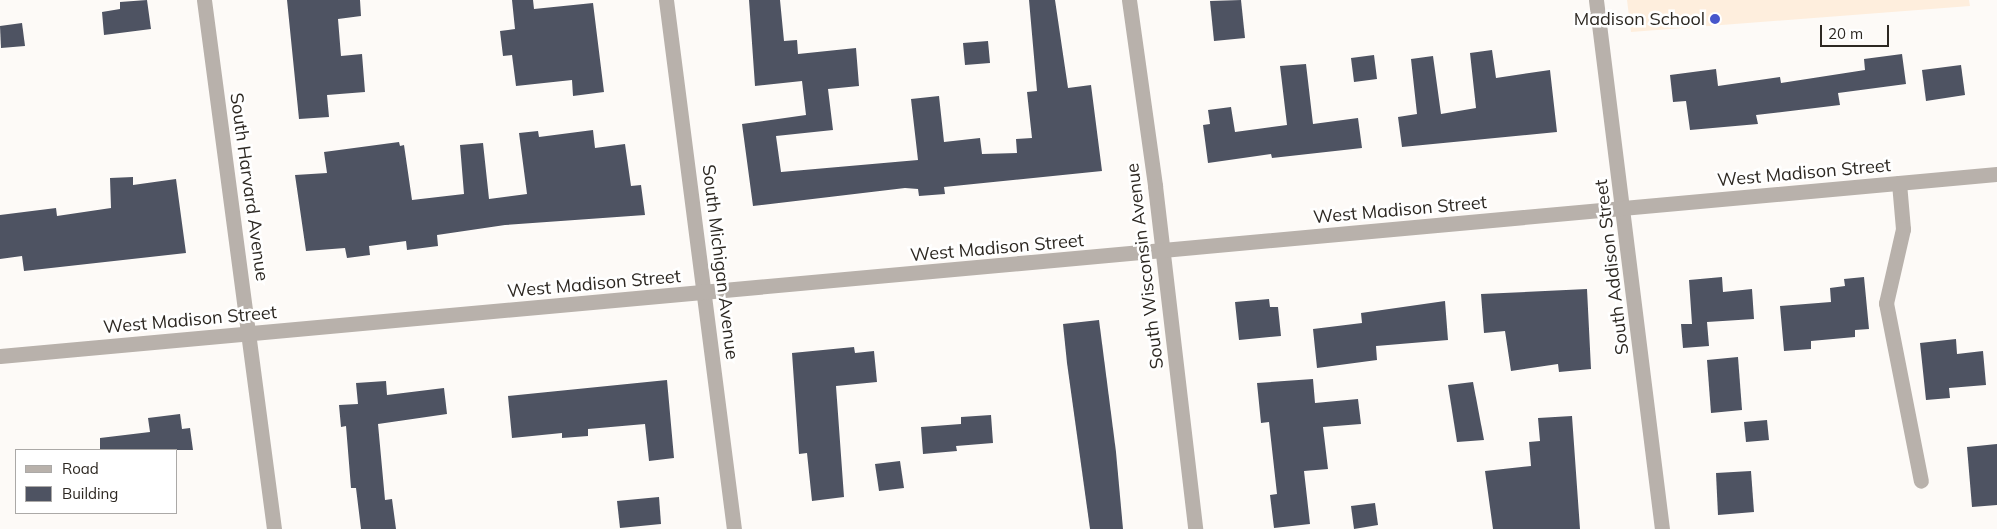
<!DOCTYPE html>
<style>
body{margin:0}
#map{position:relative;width:1997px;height:529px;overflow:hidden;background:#fdfaf7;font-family:Mulish,sans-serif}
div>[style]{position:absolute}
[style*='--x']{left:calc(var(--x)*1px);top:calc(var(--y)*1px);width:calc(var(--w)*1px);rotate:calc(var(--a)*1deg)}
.built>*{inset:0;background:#feeedd}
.building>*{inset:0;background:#4e5362}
.minor>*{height:15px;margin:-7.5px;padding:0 7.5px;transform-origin:7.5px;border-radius:7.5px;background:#b8b1ab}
.dots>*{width:14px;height:14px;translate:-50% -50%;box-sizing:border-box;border:2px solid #fff;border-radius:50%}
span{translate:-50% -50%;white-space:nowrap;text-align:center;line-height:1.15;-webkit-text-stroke:5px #fff;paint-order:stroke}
.poi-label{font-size:18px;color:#2d2822}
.right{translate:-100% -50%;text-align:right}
.street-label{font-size:18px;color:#2d2822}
.legend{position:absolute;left:15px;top:449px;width:162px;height:65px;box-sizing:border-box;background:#fff;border:1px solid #aba9a7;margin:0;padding:6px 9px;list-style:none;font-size:15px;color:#2d2822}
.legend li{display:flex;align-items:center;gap:10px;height:25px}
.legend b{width:25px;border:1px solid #aba9a7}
.scale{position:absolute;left:1820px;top:25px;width:69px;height:22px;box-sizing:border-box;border:2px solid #2d2822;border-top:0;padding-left:6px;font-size:15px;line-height:18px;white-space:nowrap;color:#2d2822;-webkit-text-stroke:4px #fff;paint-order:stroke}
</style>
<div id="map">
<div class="built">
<div style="clip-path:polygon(1627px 0,1969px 0,1970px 6px,1631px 32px)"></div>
</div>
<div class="building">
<div style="clip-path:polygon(147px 0,151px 29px,104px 35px,102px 12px,120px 9px,120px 2px)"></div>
<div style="clip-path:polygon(287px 0,360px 0,361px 16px,338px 19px,341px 56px,362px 54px,365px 92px,327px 95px,329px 117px,299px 119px)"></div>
<div style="clip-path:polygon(512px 0,533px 0,534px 9px,593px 3px,604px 92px,573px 96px,572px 80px,516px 86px,512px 55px,503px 56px,500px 31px,515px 29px)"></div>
<div style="clip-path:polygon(749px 0,780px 0,784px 41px,797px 40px,798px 54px,856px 48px,859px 86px,828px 89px,833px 130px,776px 136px,781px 172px,918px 160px,911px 99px,939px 96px,944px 142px,980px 138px,982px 154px,1017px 153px,1016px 139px,1032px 138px,1027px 92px,1037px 91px,1029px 0,1055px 0,1068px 88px,1091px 85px,1102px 171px,944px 187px,945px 194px,919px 196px,918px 189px,905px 188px,753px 206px,742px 124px,806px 115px,802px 81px,755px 86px)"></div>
<div style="clip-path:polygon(1241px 0,1245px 38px,1214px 41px,1210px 1px)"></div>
<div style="clip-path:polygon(22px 23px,25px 46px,1px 48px,0 26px)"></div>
<div style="clip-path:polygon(988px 41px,990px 63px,965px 65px,963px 43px)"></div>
<div style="clip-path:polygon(1492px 50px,1496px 78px,1550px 70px,1557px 132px,1402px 147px,1398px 117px,1417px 114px,1411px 59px,1433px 56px,1441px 114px,1476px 108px,1470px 53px)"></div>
<div style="clip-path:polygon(1902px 54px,1906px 84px,1838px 93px,1840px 105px,1756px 115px,1758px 124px,1690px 130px,1686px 101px,1673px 102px,1670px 75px,1716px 69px,1718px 86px,1780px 77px,1781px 83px,1865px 70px,1864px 59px)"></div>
<div style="clip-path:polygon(1374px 55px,1377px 79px,1354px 82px,1351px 58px)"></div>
<div style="clip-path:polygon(1306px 64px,1313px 124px,1358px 118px,1362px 148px,1272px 158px,1271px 154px,1208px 163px,1203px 125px,1210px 124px,1208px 110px,1231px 107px,1235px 132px,1287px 125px,1280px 66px)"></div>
<div style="clip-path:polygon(1961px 65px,1965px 95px,1926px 101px,1922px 70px)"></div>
<div style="clip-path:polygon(593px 130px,595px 148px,625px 144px,631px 186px,641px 185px,645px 215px,505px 225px,437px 235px,438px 246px,407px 250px,406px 241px,369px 246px,370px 255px,347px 258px,345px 248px,306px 251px,295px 175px,327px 173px,324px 152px,399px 142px,400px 146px,404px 145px,412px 200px,464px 194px,460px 145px,483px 143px,489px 199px,527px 194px,519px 133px,538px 131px,539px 137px)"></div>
<div style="clip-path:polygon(133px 177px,133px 185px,176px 179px,186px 253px,24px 271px,22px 256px,0 259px,0 215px,56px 208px,57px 216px,111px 208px,110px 178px)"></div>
<div style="clip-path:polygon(1722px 277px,1723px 292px,1752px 289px,1754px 319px,1707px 322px,1709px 346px,1683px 348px,1681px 324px,1692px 324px,1689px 280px)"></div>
<div style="clip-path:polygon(1864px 277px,1869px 329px,1855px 330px,1855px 337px,1811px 341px,1811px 349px,1784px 351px,1780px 306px,1831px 302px,1830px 288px,1845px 286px,1844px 279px)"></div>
<div style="clip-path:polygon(1587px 289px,1591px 369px,1559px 372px,1558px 364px,1511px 371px,1505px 331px,1484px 333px,1481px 294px)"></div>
<div style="clip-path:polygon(1269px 299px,1270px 307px,1278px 307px,1281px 336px,1239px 340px,1235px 302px)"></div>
<div style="clip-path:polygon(1445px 301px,1448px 340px,1376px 346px,1377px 360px,1317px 368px,1313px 329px,1362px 323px,1361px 313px)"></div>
<div style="clip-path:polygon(1099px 320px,1116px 452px,1123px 529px,1090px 529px,1067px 363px,1063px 324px)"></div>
<div style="clip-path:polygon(1956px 339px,1957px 354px,1983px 351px,1986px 385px,1949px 388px,1950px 398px,1926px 400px,1920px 343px)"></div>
<div style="clip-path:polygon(854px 347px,855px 353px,874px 351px,877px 382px,836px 386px,844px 497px,812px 501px,807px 453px,799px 454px,792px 353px)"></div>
<div style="clip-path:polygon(1738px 357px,1742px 410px,1711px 413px,1707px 360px)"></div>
<div style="clip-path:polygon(1313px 379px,1315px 403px,1358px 399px,1361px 424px,1323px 427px,1328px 469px,1304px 471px,1310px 524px,1274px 528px,1270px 495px,1277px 494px,1269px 422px,1261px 423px,1257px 383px)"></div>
<div style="clip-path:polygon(667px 380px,674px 458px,649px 461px,645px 424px,588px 429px,588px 436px,562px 438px,562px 433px,512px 438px,508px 396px)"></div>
<div style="clip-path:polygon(386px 381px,387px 395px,444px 388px,447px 414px,378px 424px,385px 500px,392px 499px,396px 529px,361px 529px,356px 488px,351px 488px,346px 426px,341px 427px,339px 405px,358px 404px,356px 383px)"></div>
<div style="clip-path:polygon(1473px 382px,1484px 440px,1457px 442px,1448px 385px)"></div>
<div style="clip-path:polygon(180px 414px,182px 429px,190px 428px,193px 450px,100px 450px,100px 438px,150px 432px,148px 418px)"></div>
<div style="clip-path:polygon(991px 415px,993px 443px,956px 446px,957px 451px,923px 454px,921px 427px,961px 424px,961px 417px)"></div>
<div style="clip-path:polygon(1572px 416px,1580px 529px,1493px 529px,1485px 471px,1531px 466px,1529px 442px,1540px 441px,1538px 418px)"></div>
<div style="clip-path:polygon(1767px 420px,1769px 440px,1746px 442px,1744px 422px)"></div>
<div style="clip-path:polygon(1997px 444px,1997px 505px,1972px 507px,1967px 447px)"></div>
<div style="clip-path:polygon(900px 461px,904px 488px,879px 491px,875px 464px)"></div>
<div style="clip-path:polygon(1751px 471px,1754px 512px,1718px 515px,1716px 473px)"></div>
<div style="clip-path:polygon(659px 497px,661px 524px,620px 528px,617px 501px)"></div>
<div style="clip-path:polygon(1375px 503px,1378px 525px,1354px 529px,1351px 506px)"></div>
</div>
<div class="minor">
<div style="--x:204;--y:0;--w:534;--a:82.46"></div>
<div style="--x:666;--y:0;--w:533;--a:82.68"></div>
<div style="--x:1129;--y:0;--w:188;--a:82"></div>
<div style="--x:1155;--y:186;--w:345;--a:83.3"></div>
<div style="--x:1596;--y:0;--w:533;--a:82.89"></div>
<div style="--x:1899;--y:183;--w:46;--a:85"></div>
<div style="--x:1903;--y:229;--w:76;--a:102.9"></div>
<div style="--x:1886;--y:303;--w:181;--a:78.9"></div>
<div style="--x:0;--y:356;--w:2005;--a:-5.21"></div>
</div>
<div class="dots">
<div style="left:1715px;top:19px;background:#4756cb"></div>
</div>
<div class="poi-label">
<span class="right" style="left:1705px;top:19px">Madison School</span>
</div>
<div class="street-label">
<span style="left:1804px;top:173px;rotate:-5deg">West Madison Street</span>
<span style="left:249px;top:187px;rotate:82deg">South Harvard Avenue</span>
<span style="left:1400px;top:210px;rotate:-5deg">West Madison Street</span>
<span style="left:997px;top:248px;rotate:-5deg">West Madison Street</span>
<span style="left:720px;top:262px;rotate:83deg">South Michigan Avenue</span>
<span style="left:1145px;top:266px;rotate:-97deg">South Wisconsin Avenue</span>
<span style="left:1612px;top:267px;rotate:-97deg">South Addison Street</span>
<span style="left:594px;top:284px;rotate:-5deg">West Madison Street</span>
<span style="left:190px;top:320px;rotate:-5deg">West Madison Street</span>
</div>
<ul class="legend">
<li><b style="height:6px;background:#b8b1ab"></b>Road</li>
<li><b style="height:14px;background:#4e5362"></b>Building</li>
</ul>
<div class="scale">20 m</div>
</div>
